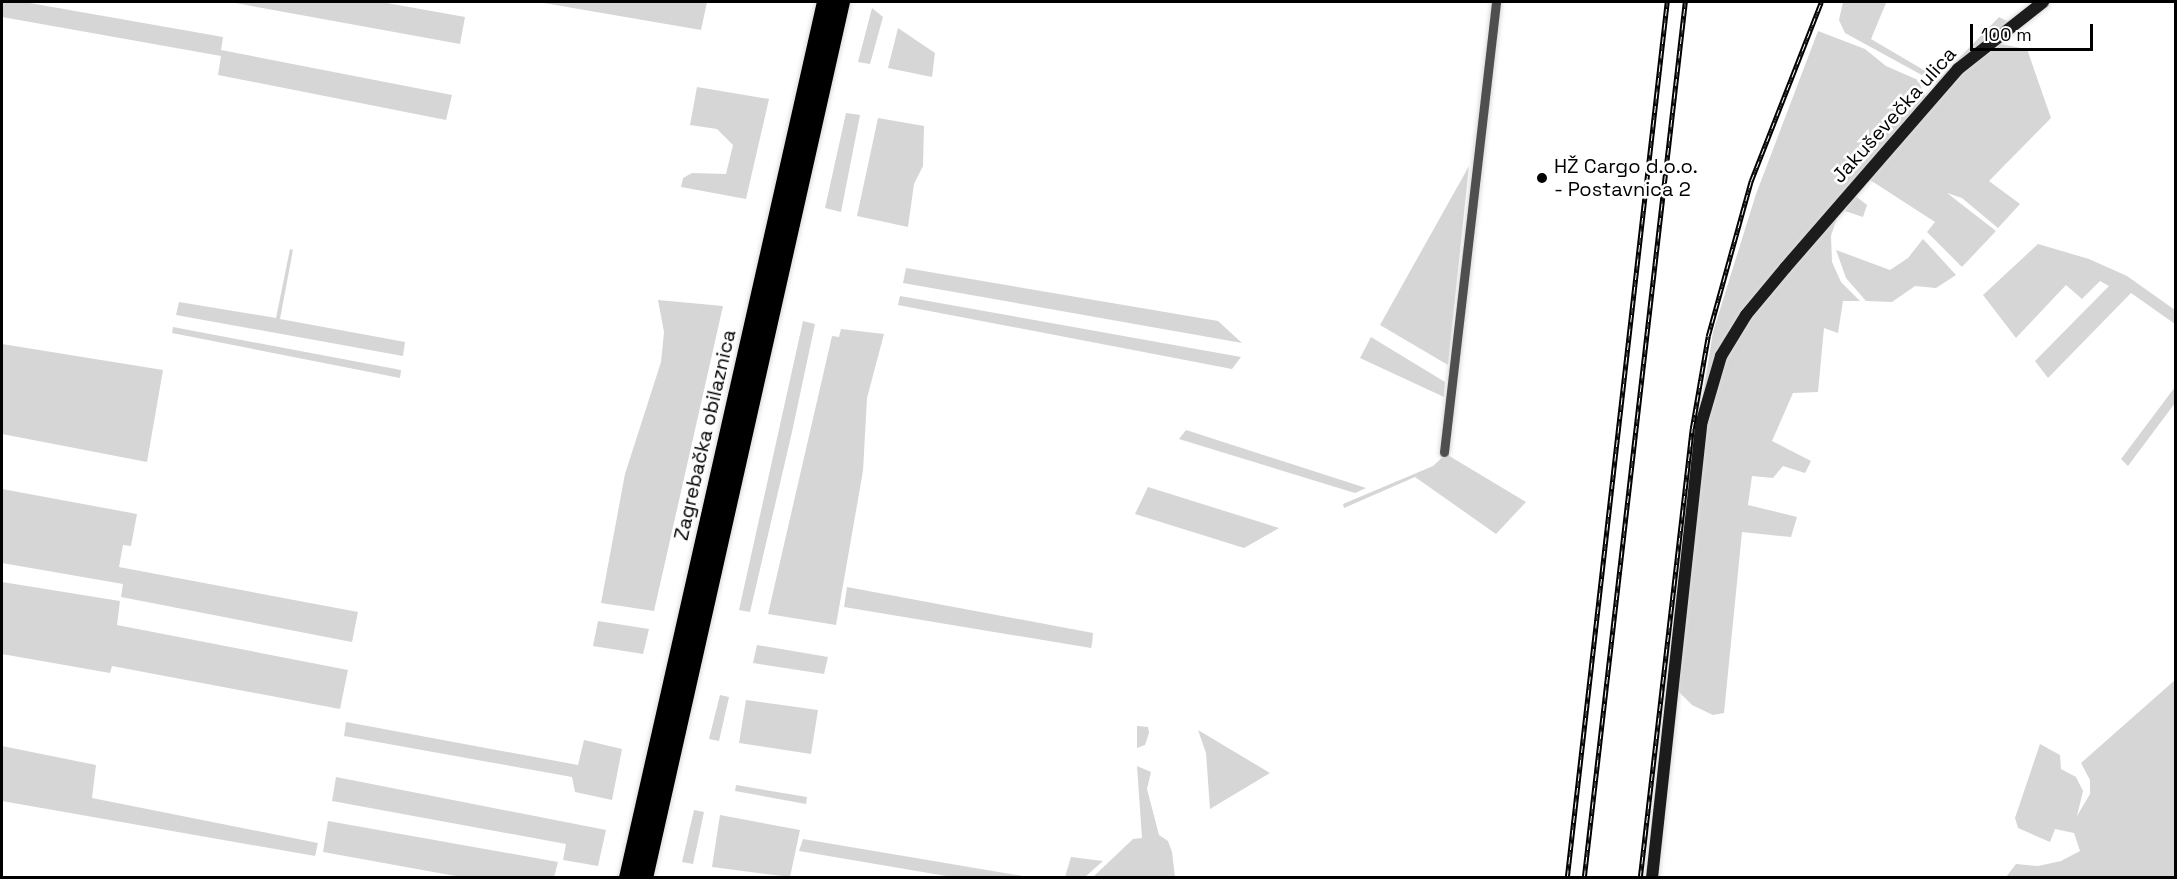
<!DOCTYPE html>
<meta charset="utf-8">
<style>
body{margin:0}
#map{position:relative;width:2177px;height:879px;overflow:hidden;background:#fff;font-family:"Space Grotesk",sans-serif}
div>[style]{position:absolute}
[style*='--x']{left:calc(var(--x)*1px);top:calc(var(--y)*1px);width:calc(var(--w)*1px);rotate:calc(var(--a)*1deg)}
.green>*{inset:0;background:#d6d6d6}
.roads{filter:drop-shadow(0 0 2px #dbdbdb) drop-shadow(0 0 2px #dbdbdb)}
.minor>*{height:9px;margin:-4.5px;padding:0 4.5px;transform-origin:4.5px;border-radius:4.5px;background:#4f4f4f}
.secondary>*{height:12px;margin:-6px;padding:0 6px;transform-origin:6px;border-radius:6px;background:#1c1c1c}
.motorway>*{height:18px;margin:-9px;padding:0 9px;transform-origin:9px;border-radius:9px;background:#000}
.rail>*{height:4.5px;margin-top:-2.25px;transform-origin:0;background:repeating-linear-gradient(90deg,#fff 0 7px,#000 0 14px);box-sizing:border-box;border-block:2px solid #000}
.dots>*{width:16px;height:16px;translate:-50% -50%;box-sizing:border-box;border:3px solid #fff;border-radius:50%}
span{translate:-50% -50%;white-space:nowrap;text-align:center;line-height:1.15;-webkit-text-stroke:5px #fff;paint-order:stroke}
.street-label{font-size:20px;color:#000}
.poi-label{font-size:20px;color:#000}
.left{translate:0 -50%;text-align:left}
.frame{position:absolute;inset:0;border:3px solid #000;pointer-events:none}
.scale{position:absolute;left:1970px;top:24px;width:123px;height:27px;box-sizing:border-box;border:3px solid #000;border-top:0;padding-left:8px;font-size:18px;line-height:21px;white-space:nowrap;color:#000;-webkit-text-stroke:4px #fff;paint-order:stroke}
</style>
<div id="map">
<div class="green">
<div style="clip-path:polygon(2px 2px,24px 2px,223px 37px,221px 50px,452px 95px,446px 120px,218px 75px,221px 56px,2px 17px)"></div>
<div style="clip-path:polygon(230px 2px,381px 2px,465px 17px,460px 44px)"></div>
<div style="clip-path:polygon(538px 2px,707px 2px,701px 30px)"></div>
<div style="clip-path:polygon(1843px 2px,1886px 3px,1871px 39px,1939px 79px,1999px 17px,2009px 22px,1940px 85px,1845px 33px,1839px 20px)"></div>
<div style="clip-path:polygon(872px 8px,883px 17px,870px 64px,858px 62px)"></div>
<div style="clip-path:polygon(898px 28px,935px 53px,932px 77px,888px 68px)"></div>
<div style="clip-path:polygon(1818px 31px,1865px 49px,1886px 66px,1918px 80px,1927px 100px,1712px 367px,1701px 407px,1713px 332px,1756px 194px)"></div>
<div style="clip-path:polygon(1994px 43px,2027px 49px,2051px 118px,1989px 181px,2020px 204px,1998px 228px,1962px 198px,1947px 193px,1996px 231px,1962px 267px,1927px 232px,1935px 222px,1867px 178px,1953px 81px)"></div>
<div style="clip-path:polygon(697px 87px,769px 99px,746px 199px,681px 187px,683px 178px,692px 173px,726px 174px,733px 145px,717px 129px,690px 125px)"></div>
<div style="clip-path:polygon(846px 113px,860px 115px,841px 212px,825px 208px)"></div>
<div style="clip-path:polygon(878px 118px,924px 126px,923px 166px,914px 184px,908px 227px,857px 216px)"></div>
<div style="clip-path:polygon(1469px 166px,1448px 365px,1380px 325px)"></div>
<div style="clip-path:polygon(1853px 194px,1867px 205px,1863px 217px,1845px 211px)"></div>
<div style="clip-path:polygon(1839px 211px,1831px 236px,1832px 262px,1841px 282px,1860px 301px,1843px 301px,1838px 333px,1824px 328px,1818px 392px,1793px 393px,1772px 441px,1811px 461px,1805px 473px,1783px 466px,1773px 478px,1752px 476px,1748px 505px,1797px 517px,1791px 537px,1742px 532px,1724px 713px,1713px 715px,1692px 705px,1676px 689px,1699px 463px,1712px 388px,1736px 336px)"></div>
<div style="clip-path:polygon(1923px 239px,1956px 275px,1936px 288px,1915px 286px,1892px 302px,1866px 301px,1846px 278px,1836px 250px,1890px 270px,1908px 258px)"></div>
<div style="clip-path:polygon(2038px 244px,2089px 259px,2127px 276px,2175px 310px,2175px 324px,2131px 293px,2048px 378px,2035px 361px,2109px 286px,2100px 281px,2082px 299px,2066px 285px,2016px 338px,1983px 295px)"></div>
<div style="clip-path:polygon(290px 249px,293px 250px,280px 319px,405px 342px,403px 356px,176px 315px,179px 302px,276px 318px)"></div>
<div style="clip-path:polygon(906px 268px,1218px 321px,1242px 343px,903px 283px)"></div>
<div style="clip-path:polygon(900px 296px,1241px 357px,1232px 369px,898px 305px)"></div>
<div style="clip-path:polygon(658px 300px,723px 306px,654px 611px,601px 603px,625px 474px,661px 362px,664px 332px)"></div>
<div style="clip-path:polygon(803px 321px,815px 324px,792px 432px,750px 612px,739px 610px)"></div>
<div style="clip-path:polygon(173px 327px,401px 370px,400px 378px,172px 333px)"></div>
<div style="clip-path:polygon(841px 329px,884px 334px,867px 398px,863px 471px,836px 625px,768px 614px,832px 336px,839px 337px)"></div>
<div style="clip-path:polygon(1371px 337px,1445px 382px,1444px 397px,1360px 358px)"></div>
<div style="clip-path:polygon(2px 344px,163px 370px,147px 462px,2px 434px)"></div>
<div style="clip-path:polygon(2175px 387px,2175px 403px,2128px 466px,2121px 459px)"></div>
<div style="clip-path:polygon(1186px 430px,1366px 488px,1355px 493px,1179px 439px)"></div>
<div style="clip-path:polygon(1446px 454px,1526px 502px,1496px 534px,1415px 477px,1344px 508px,1343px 504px,1433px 466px)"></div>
<div style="clip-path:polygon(1148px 487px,1279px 528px,1244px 548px,1135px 514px)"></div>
<div style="clip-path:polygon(2px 489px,137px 514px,131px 546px,123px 545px,119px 567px,358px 612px,352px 642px,121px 597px,123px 584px,2px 563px)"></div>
<div style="clip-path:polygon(2px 582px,120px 601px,117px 625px,348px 670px,340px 709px,112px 666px,110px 673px,2px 654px)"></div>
<div style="clip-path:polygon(847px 587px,1093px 633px,1092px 644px,1091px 648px,844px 607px)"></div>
<div style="clip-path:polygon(598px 621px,649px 629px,643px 654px,593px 646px)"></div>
<div style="clip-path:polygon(757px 645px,828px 657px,824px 674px,753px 663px)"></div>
<div style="clip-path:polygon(2175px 680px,2175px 877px,2006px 877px,2016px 864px,2038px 866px,2061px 861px,2080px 851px,2074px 833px,2055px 829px,2050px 842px,2018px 828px,2015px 818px,2040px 744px,2060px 755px,2061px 769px,2076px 777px,2083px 791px,2077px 816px,2090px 794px,2090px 780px,2081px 763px)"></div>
<div style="clip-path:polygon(720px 695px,729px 697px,719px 741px,709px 739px)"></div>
<div style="clip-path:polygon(746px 700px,818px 710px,811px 754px,739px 743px)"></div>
<div style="clip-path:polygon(346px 722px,578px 765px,584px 740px,622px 749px,612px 800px,575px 792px,572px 777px,344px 736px)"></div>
<div style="clip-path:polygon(1137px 726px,1148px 727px,1149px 733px,1145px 745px,1137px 748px)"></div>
<div style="clip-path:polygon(1198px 730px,1270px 773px,1210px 809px,1206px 753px)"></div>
<div style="clip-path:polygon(2px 746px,96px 765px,92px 798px,318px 843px,315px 856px,2px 801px)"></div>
<div style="clip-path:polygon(1137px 766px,1151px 772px,1147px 789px,1159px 835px,1168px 841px,1172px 852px,1175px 877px,1093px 877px,1133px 839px,1142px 838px)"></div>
<div style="clip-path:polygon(336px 777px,606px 830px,598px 866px,563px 860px,566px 844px,332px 801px)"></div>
<div style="clip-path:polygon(736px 785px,807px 797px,806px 804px,735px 791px)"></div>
<div style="clip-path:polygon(694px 810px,704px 812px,693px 864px,682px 862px)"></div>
<div style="clip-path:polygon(720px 815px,800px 830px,790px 877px,712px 867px)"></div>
<div style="clip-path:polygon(328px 821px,558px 862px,554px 877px,461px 877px,323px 852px)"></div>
<div style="clip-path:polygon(803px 839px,1029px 877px,952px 877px,799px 851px)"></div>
<div style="clip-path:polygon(1071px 857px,1103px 861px,1085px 877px,1065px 877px)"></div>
</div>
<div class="roads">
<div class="minor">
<div style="--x:1444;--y:452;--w:453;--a:-83.4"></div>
</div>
<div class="secondary">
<div style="--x:1652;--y:878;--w:460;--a:-83.8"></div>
<div style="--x:1702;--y:421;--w:68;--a:-73.7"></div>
<div style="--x:1721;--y:356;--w:48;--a:-58.6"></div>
<div style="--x:1746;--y:315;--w:62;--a:-50.2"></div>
<div style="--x:1786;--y:267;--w:262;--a:-49"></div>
<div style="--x:1958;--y:69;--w:108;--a:-38.2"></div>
</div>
<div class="motorway">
<div style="--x:628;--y:878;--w:898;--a:-77.26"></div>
<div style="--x:644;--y:878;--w:898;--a:-77.33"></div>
</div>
</div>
<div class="rail">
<div style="--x:1567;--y:878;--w:882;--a:-83.49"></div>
<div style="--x:1584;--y:878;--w:882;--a:-83.42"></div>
<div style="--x:1640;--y:878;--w:452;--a:-83.4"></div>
<div style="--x:1692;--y:429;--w:94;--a:-80.2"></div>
<div style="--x:1708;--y:336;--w:161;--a:-74.5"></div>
<div style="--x:1751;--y:181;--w:192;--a:-68.6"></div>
</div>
<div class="dots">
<div style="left:1542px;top:178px;background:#000"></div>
</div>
<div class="street-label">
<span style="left:1894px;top:115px;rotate:-48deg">Jakuševečka ulica</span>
<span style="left:705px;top:435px;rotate:-77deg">Zagrebačka obilaznica</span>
</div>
<div class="poi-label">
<span class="left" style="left:1554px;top:178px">HŽ Cargo d.o.o.<br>- Postavnica 2</span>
</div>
<div class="frame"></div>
<div class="scale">100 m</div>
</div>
